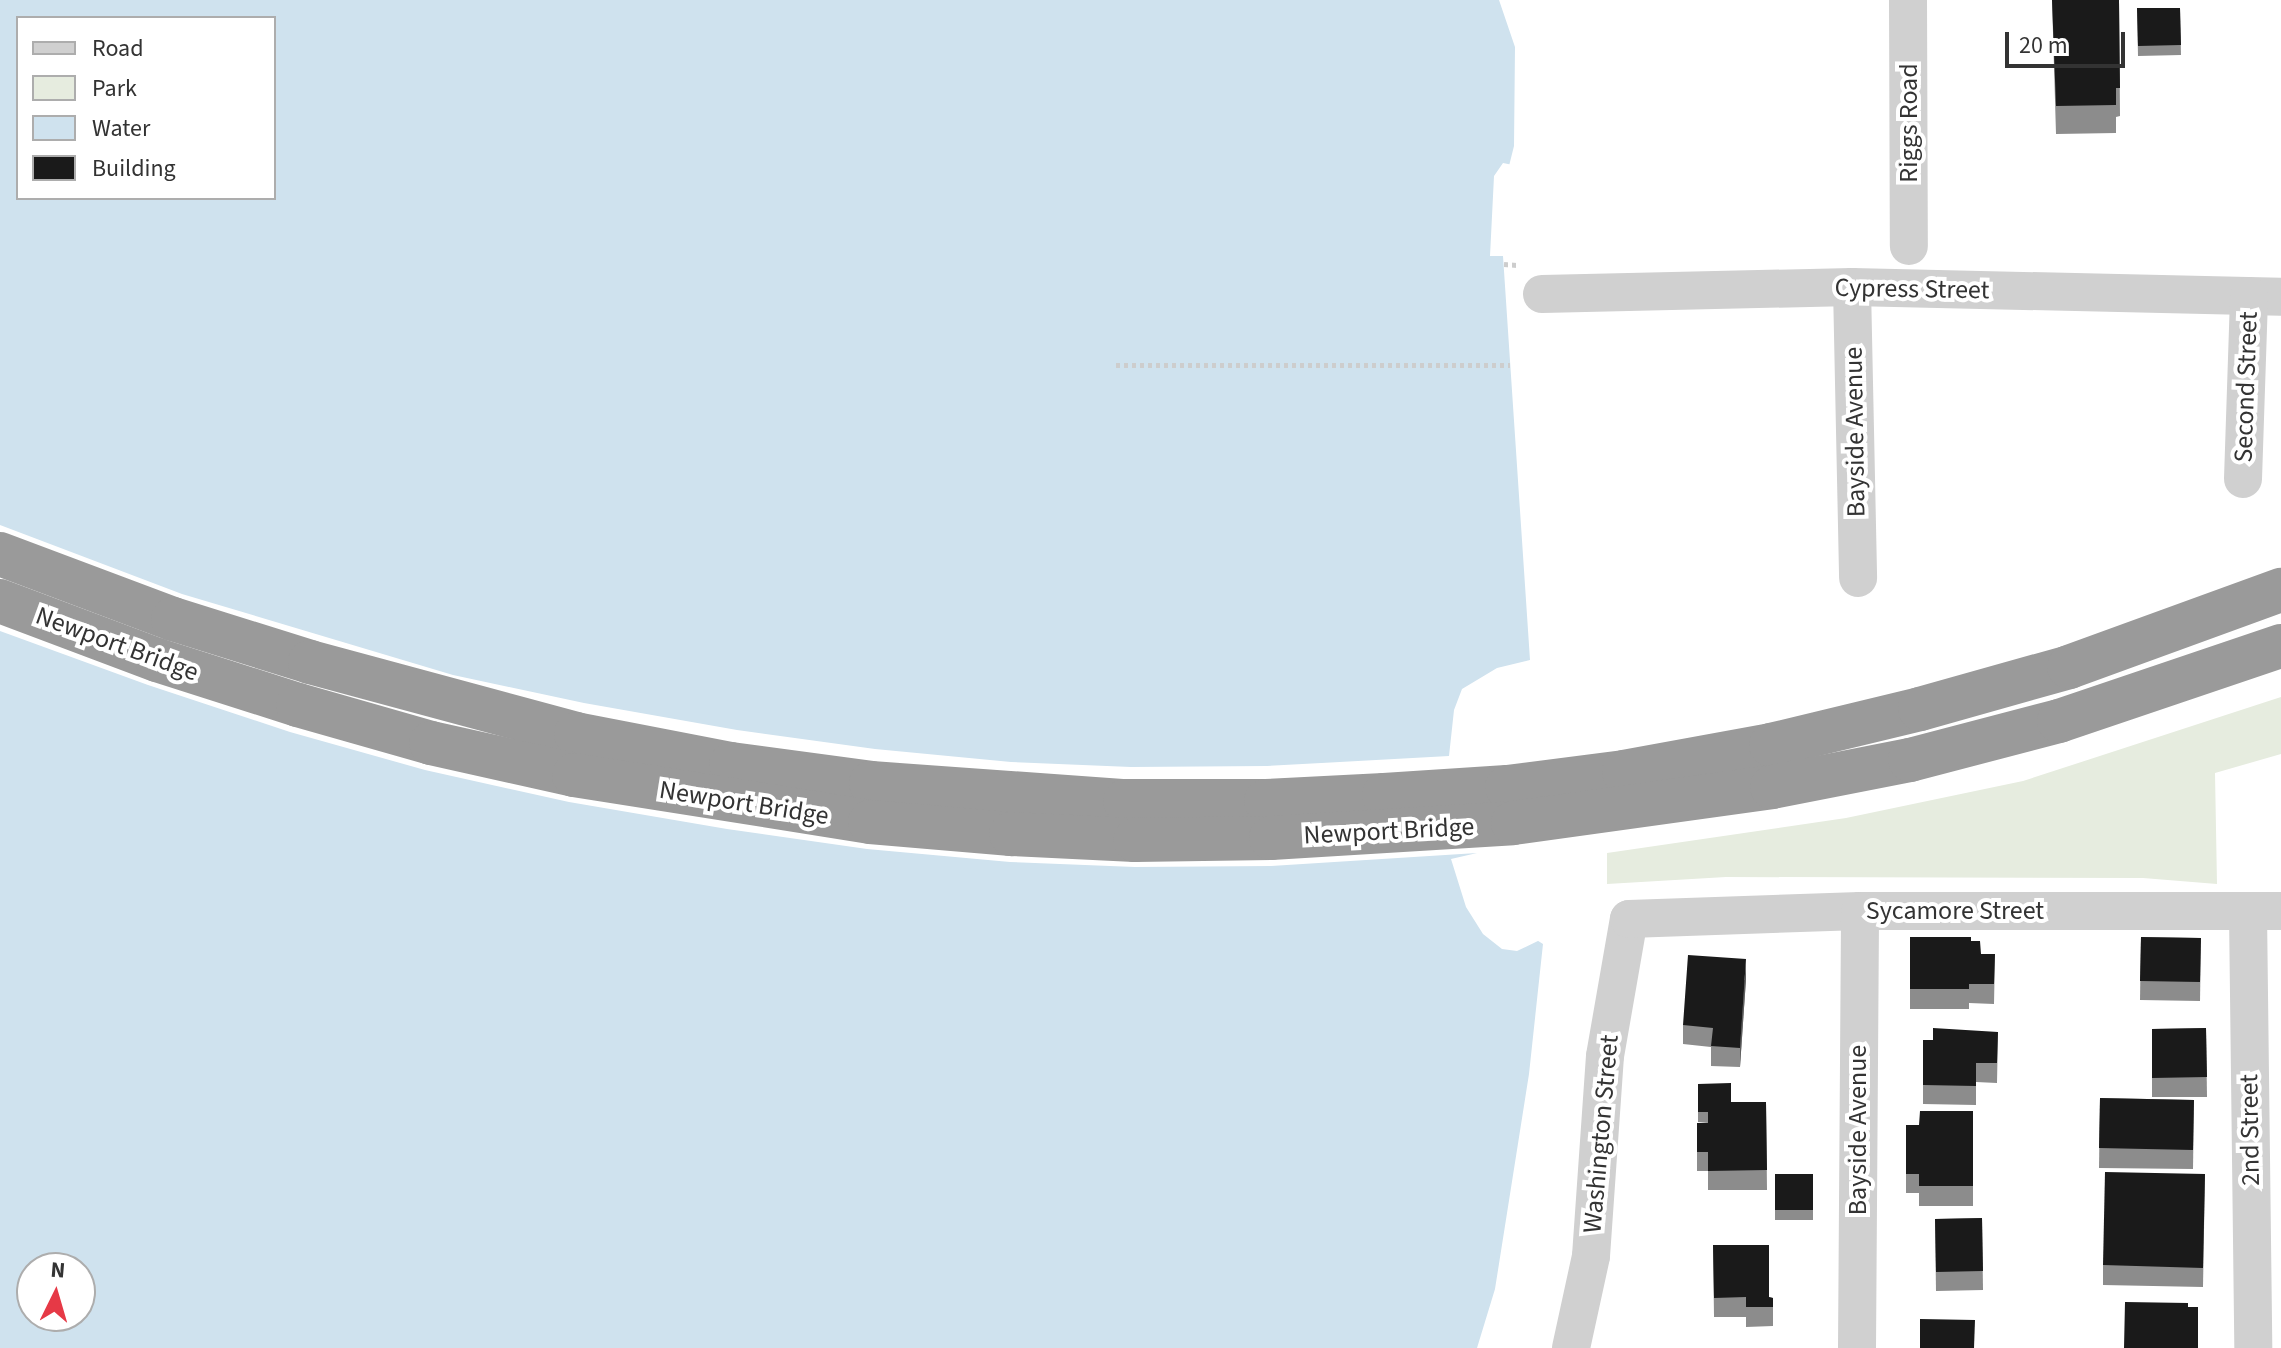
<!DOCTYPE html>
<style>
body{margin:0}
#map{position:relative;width:2281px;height:1348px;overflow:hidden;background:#fff;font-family:"Source Sans 3",sans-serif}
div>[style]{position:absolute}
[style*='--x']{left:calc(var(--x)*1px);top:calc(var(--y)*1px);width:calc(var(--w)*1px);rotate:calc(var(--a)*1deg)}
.green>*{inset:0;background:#e6ecdf}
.water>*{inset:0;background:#cfe2ee}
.pier>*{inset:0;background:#fff}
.path>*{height:5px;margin-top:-2.5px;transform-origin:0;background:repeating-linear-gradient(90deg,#cdcdcd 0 4px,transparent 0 8px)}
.minor>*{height:38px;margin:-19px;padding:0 19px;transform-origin:19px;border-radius:19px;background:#d0d0d0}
.highway>*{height:44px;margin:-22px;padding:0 22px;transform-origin:22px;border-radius:22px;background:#9a9a9a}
.wall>*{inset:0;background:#8c8c8c}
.shaded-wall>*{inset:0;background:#5f5f5f}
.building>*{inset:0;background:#1a1a1a}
span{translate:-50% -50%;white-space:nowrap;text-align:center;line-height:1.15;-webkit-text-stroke:8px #fff;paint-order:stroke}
.street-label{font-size:26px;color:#333}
.legend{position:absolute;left:16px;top:16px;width:260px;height:184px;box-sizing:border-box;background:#fff;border:2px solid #adadad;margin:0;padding:10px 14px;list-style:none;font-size:24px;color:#333}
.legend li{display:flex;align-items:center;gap:16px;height:40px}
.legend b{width:40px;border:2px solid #adadad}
.north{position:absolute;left:16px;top:1252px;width:80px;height:80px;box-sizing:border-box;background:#fff;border:2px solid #adadad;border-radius:50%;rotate:5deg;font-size:22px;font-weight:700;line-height:32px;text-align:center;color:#333}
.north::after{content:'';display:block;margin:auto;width:28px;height:36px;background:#e63946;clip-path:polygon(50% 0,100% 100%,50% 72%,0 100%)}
.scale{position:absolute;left:2005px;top:32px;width:120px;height:36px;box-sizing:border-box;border:4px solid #333;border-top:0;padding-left:10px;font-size:24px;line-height:28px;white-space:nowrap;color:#333;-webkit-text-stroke:6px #fff;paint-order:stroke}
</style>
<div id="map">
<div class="green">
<div style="clip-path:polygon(2281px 697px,2281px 754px,2215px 773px,2217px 884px,2143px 878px,1726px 877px,1607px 884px,1607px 853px,1846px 818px,2023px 781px)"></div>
</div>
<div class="water">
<div style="clip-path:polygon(evenodd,0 0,1499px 0,1515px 47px,1514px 146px,1505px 182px,1503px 256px,1530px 660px,1489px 717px,1480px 751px,1482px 898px,1513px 925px,1543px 944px,1529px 1074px,1495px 1289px,1477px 1348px,0 1348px,0 0,18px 18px,274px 18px,274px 198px,18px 198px,18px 18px,0 0,32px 1268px,80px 1268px,80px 1316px,32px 1316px,32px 1268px)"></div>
</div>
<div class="pier">
<div style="clip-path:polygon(1503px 163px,1513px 165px,1509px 182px,1507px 256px,1490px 256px,1494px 176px)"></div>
<div style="clip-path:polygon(0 525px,182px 594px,453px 675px,584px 703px,737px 730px,875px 749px,1011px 762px,1131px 767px,1267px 766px,1449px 756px,1454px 710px,1462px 689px,1497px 668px,1530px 660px,1532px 664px,1493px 719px,1484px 752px,1486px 896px,1515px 922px,1542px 939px,1517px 951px,1502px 949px,1483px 934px,1466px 907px,1451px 859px,1477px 853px,1271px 866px,1135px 867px,1010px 862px,867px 849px,727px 829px,569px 802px,425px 770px,290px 732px,148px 685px,0 631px)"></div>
</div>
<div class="path">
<div style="--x:1504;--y:264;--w:13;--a:4"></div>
<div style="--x:1116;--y:365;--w:394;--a:0"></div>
</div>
<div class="minor">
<div style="--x:1908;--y:0;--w:246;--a:89.8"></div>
<div style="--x:1852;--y:287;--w:291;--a:88.8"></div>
<div style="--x:1542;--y:294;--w:310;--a:-1.3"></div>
<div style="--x:1852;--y:287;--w:429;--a:1.3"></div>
<div style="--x:2243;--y:479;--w:183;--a:-88.1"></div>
<div style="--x:2248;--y:912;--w:436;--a:89.3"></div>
<div style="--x:1571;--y:1348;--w:94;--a:-77.7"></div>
<div style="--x:1591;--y:1256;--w:200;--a:-86"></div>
<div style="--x:1605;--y:1056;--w:139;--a:-80.1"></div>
<div style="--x:1629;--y:919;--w:231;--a:-2"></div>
<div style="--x:1860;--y:911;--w:421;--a:0"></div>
<div style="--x:1857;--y:1348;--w:437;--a:-89.6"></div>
</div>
<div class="highway">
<div style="--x:0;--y:554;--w:185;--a:20.6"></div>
<div style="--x:173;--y:619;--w:144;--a:17.4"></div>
<div style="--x:310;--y:662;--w:276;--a:15.1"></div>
<div style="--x:576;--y:734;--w:158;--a:11"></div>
<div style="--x:731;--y:764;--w:141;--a:7.7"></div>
<div style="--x:871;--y:783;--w:255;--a:4.1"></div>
<div style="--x:1125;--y:801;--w:141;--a:0"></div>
<div style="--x:1266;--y:801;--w:118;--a:-2.9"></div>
<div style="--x:1384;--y:795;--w:123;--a:-3.7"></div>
<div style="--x:1507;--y:787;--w:118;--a:-7.3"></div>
<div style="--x:1624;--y:772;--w:149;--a:-10.4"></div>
<div style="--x:1771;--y:745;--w:153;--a:-13.6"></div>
<div style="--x:1920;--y:709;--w:155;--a:-15.7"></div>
<div style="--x:2069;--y:667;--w:226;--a:-20"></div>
<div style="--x:0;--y:601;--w:168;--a:20.6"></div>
<div style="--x:157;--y:660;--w:148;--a:17.7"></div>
<div style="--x:298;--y:705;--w:138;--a:15.9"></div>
<div style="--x:431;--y:743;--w:147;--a:12.6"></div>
<div style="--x:574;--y:775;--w:300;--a:9"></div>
<div style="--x:870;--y:822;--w:142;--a:4.9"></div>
<div style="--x:1011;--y:834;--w:124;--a:2.8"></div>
<div style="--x:1135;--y:840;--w:136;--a:-0.8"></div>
<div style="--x:1271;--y:838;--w:242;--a:-3.5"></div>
<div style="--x:1513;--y:823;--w:261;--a:-7.9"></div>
<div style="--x:1772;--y:787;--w:141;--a:-11.1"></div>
<div style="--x:1910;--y:760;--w:154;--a:-14.7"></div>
<div style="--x:2059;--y:721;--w:234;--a:-18.7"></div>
</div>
<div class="wall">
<div style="clip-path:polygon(2052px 0,2119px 0,2120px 116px,2116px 117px,2116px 133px,2056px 134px)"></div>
<div style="clip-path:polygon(2137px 8px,2180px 8px,2181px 55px,2138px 56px)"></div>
<div style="clip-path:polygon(1910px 937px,1971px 941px,1981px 954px,1995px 954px,1994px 1004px,1969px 1003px,1969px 1009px,1910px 1009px)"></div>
<div style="clip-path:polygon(2141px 937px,2201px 938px,2200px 1001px,2140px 1000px)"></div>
<div style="clip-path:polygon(1746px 979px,1740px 1067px,1711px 1066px,1711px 1047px,1683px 1044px,1683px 1025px)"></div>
<div style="clip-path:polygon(2206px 1028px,2207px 1097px,2152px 1097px,2152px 1029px)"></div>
<div style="clip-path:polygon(1998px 1032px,1997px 1083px,1976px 1082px,1976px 1105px,1923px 1104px,1923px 1040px,1933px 1040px)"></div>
<div style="clip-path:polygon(1698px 1084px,1731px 1102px,1766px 1102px,1767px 1190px,1708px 1190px,1708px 1171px,1697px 1171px,1697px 1123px,1708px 1123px,1698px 1122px)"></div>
<div style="clip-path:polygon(2100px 1098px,2194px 1100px,2193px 1169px,2099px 1168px)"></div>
<div style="clip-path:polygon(1973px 1111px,1973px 1206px,1919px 1206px,1919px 1193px,1906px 1193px,1906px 1125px,1919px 1125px)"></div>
<div style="clip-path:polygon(1775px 1174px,1813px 1174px,1813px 1220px,1775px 1220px)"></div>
<div style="clip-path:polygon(2205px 1174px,2203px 1287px,2103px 1285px,2103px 1265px)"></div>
<div style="clip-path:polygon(1982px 1218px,1983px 1290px,1936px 1291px,1935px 1219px)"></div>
<div style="clip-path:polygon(1713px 1245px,1769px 1297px,1773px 1298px,1773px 1326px,1746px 1327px,1746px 1317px,1714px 1317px)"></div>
</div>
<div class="shaded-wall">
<div style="clip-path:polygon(1746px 959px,1746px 979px,1740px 1067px,1740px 1048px)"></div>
</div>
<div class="building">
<div style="clip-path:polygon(2052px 0,2119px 0,2120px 88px,2116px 88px,2116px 105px,2056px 106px)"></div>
<div style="clip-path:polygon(2137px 8px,2180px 8px,2181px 45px,2138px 46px)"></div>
<div style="clip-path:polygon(1910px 937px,1971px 937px,1971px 941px,1980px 941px,1981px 954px,1995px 954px,1994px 984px,1969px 984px,1969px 989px,1910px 989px)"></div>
<div style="clip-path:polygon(2141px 937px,2201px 938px,2200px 982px,2140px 981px)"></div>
<div style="clip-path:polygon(1688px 955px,1746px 959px,1740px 1048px,1711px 1046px,1713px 1028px,1683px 1025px)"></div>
<div style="clip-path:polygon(1933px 1028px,1998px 1032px,1997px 1063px,1976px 1063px,1976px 1086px,1923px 1085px,1923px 1040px,1933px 1040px)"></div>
<div style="clip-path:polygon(2206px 1028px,2207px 1077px,2152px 1078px,2152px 1029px)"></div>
<div style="clip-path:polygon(1731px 1083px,1731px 1102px,1708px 1102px,1708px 1112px,1698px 1112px,1698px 1084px)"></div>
<div style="clip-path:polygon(2100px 1098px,2194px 1100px,2193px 1150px,2099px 1148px)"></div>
<div style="clip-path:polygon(1708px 1102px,1766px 1102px,1767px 1170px,1708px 1171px,1708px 1152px,1697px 1152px,1697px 1123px,1708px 1123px)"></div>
<div style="clip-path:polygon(1920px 1111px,1973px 1111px,1973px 1186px,1919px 1186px,1919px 1174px,1906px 1174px,1906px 1125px,1919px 1125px)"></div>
<div style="clip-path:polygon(2105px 1172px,2205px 1174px,2203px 1268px,2103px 1265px)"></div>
<div style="clip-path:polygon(1775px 1174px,1813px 1174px,1813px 1210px,1775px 1210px)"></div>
<div style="clip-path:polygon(1982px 1218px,1983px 1271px,1936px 1272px,1935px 1219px)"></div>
<div style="clip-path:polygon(1713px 1245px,1769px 1245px,1769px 1297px,1773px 1298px,1773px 1307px,1746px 1307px,1746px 1297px,1714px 1298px)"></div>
<div style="clip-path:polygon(2125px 1302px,2188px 1303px,2188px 1307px,2198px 1307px,2198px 1348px,2124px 1348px)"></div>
<div style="clip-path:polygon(1920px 1319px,1975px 1320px,1974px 1348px,1920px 1348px)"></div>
</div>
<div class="street-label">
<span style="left:1909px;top:123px;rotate:-90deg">Riggs Road</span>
<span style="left:1912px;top:289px;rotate:1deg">Cypress Street</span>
<span style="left:2246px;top:387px;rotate:-88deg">Second Street</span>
<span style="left:1855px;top:432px;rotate:-91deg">Bayside Avenue</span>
<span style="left:117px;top:644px;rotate:20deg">Newport Bridge</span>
<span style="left:744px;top:803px;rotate:9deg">Newport Bridge</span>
<span style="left:1389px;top:831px;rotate:-3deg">Newport Bridge</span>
<span style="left:1955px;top:911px">Sycamore Street</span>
<span style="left:1858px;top:1130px;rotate:-90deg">Bayside Avenue</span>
<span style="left:2250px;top:1130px;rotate:-91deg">2nd Street</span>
<span style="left:1601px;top:1134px;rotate:-85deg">Washington Street</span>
</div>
<ul class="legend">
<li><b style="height:10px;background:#d0d0d0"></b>Road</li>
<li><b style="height:22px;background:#e6ecdf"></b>Park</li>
<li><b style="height:22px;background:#cfe2ee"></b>Water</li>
<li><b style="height:22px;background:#1a1a1a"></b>Building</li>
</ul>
<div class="north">N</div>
<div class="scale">20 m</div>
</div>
